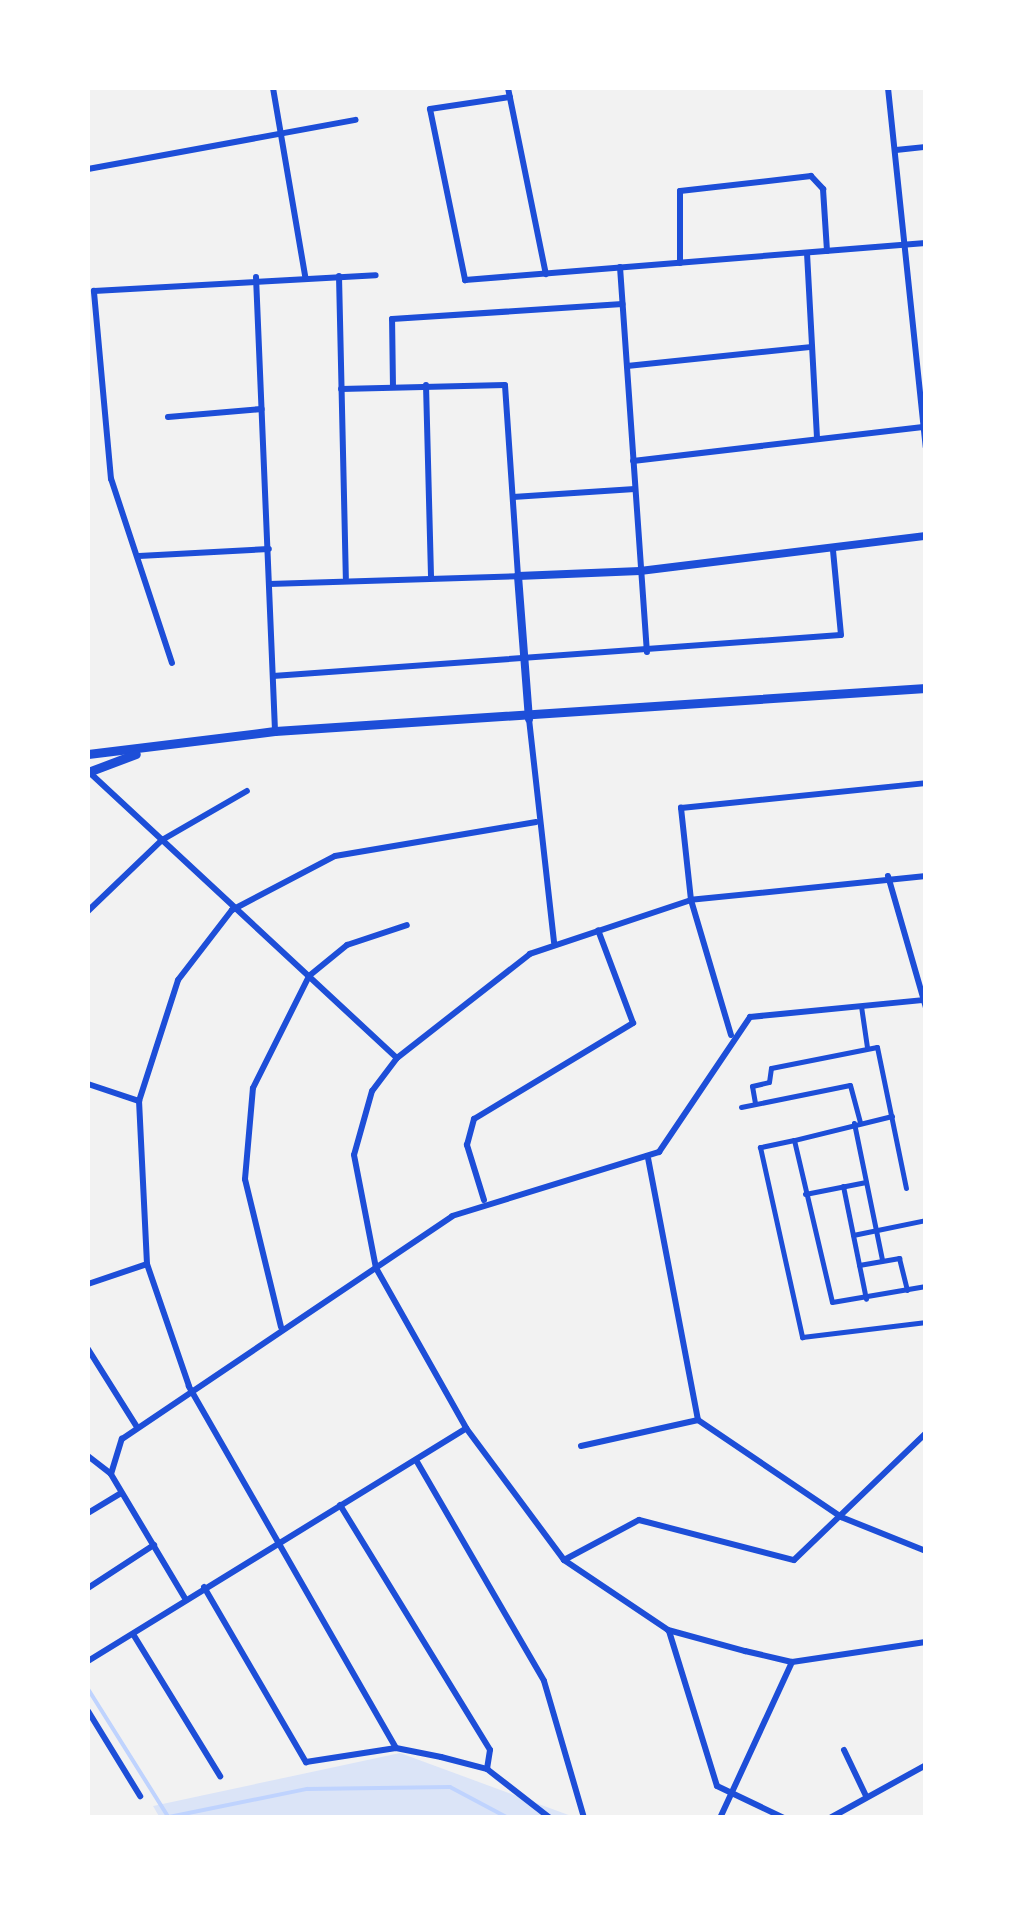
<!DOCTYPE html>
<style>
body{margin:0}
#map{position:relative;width:1013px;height:1905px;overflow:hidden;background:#f2f2f2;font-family:Overpass,sans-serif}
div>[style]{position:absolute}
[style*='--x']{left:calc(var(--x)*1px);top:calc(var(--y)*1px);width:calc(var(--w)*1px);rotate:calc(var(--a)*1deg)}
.green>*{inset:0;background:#dbe4f7}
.stream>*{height:4px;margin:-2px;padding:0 2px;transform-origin:2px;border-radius:2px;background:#bfd3fe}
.pedestrian>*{height:5px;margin:-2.5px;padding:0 2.5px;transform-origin:2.5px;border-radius:2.5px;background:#1d4ed8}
.minor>*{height:6px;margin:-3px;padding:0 3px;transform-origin:3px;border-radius:3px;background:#1d4ed8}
.tertiary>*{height:8px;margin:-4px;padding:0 4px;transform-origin:4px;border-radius:4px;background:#1d4ed8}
.secondary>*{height:9px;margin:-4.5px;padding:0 4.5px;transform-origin:4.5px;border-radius:4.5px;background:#1d4ed8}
span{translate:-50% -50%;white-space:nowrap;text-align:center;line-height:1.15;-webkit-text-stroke:10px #fff;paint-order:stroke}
.frame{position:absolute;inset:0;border:90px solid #fff;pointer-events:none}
</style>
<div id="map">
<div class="green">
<div style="clip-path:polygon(400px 1753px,574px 1817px,160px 1818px,153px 1806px)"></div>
</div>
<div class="stream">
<div style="--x:88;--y:1689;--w:152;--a:57.9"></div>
<div style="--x:169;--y:1817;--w:141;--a:-11.5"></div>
<div style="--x:307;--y:1789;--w:143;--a:-0.8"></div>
<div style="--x:450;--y:1787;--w:66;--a:28.1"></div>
</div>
<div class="pedestrian">
<div style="--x:861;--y:1006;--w:41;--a:81.7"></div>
<div style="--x:755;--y:1103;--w:17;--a:-100"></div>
<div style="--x:752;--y:1086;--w:17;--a:-13"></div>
<div style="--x:769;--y:1082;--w:14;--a:-82"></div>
<div style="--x:771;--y:1068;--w:108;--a:-11.2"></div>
<div style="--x:877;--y:1047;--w:144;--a:78.4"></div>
<div style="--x:741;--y:1107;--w:111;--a:-11.4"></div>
<div style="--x:850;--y:1085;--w:38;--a:75"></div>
<div style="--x:892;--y:1116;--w:101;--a:166.2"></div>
<div style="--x:794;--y:1140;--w:166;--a:76.8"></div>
<div style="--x:832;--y:1302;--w:95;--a:-9.7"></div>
<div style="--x:854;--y:1123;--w:140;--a:78.4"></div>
<div style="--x:794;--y:1140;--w:35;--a:168"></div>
<div style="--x:760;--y:1147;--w:195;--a:77.5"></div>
<div style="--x:802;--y:1337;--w:125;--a:-6.9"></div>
<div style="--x:843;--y:1186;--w:115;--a:78.5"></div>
<div style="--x:805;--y:1194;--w:62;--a:-11.1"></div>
<div style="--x:853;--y:1235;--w:75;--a:-11.6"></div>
<div style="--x:859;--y:1265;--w:41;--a:-9.9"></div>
<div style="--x:899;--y:1258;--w:33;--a:76"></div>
</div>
<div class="minor">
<div style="--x:273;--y:88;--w:191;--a:80.3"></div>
<div style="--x:508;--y:88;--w:190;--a:78.5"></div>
<div style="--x:888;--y:88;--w:361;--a:84"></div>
<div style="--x:510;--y:97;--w:81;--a:171.5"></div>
<div style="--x:430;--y:109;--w:175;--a:78.4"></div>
<div style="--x:465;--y:280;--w:462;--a:-4.6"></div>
<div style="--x:896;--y:150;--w:30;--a:-6"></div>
<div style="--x:88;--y:169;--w:272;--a:-10.4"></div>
<div style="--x:807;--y:253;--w:186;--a:86.9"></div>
<div style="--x:680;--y:263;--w:72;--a:-90"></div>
<div style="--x:680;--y:191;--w:132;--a:-6.5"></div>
<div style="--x:811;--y:176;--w:18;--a:47"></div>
<div style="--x:823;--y:189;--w:62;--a:86.3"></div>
<div style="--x:620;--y:267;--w:386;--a:86"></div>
<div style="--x:339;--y:276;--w:302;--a:88.7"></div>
<div style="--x:256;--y:277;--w:454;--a:87.6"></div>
<div style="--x:627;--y:366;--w:186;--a:-5.9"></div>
<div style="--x:426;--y:385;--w:191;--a:88.5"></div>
<div style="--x:393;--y:387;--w:68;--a:-90.8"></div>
<div style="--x:392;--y:319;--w:231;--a:-3.7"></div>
<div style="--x:168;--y:417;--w:94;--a:-4.9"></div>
<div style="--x:633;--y:461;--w:292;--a:-6.7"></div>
<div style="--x:513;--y:497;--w:122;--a:-3.8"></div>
<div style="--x:139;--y:556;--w:130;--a:-3.1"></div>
<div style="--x:269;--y:584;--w:249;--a:-1.8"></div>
<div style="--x:518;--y:576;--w:191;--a:-93.9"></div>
<div style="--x:505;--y:385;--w:164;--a:178.6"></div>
<div style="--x:172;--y:663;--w:194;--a:-108.3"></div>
<div style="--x:111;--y:479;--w:189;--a:-95.2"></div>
<div style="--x:94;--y:291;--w:282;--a:-3.2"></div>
<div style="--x:273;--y:676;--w:569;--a:-4.13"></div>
<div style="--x:841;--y:635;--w:84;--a:-95.4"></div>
<div style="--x:529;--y:719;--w:225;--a:83.6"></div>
<div style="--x:89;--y:772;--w:420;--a:42.9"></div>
<div style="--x:888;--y:876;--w:137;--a:73.9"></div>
<div style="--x:926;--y:876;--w:236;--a:174.2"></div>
<div style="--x:691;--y:900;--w:170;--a:161.5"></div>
<div style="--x:530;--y:954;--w:169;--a:142"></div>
<div style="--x:397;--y:1058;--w:41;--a:127.1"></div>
<div style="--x:372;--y:1091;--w:66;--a:105.7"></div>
<div style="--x:354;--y:1155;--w:115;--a:79"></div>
<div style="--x:376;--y:1268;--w:184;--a:60.6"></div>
<div style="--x:466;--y:1428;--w:164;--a:53.4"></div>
<div style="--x:564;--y:1560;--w:125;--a:33.9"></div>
<div style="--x:668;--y:1630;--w:80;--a:15.3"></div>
<div style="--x:745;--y:1651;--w:48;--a:13.2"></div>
<div style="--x:792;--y:1662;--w:135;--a:-8.5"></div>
<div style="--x:88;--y:911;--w:103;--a:-43.8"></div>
<div style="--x:162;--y:840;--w:98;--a:-30"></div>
<div style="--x:731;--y:1035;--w:141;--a:-106.5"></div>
<div style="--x:691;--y:900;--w:93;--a:-96.2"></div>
<div style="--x:681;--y:808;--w:246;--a:-5.8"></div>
<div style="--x:88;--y:1084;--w:54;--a:18.4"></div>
<div style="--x:484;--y:1200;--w:58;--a:-107.2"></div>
<div style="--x:467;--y:1145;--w:27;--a:-75"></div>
<div style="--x:474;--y:1119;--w:186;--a:-31.1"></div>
<div style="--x:633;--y:1023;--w:99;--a:-110.6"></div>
<div style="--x:88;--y:1284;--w:62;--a:-18.7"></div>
<div style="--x:281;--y:1327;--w:152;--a:-103.7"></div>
<div style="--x:245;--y:1179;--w:91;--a:-85"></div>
<div style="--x:253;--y:1088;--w:125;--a:-63.4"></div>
<div style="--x:309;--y:976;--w:49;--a:-39.2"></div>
<div style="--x:347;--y:945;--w:63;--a:-18.4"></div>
<div style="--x:88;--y:1349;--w:92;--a:57.9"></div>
<div style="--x:698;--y:1420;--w:173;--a:34.1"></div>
<div style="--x:841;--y:1517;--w:92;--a:21.8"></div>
<div style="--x:581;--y:1446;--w:120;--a:-12.5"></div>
<div style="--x:698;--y:1420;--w:266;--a:-100.8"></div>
<div style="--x:88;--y:1456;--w:28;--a:38"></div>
<div style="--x:416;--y:1460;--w:255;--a:59.9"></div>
<div style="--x:544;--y:1681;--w:143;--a:73.7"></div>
<div style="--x:340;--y:1505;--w:287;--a:58.5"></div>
<div style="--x:490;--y:1750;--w:19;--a:99"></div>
<div style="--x:88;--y:1513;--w:37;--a:-31"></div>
<div style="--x:564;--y:1560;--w:85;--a:-28.1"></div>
<div style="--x:639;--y:1520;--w:160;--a:14.5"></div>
<div style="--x:794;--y:1560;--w:183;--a:-43.9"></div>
<div style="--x:204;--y:1587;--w:203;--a:59.8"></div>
<div style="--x:306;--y:1762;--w:91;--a:-8.8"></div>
<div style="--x:396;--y:1748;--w:46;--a:11.3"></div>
<div style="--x:441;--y:1757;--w:48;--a:14.6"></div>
<div style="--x:487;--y:1769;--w:80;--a:37.9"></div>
<div style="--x:88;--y:1588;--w:79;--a:-33.1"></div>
<div style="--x:186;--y:1600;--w:147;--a:-120.8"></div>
<div style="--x:111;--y:1474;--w:37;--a:-73"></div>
<div style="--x:122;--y:1439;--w:398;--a:-34"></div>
<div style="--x:452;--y:1216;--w:217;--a:-17.2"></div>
<div style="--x:659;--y:1152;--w:163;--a:-56"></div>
<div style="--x:750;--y:1017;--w:173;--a:-5.6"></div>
<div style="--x:669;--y:1631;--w:162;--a:72.8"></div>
<div style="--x:717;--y:1786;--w:74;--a:25.5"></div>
<div style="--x:133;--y:1634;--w:167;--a:58.5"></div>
<div style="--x:88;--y:1661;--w:444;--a:-31.6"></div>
<div style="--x:88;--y:1711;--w:100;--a:58.5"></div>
<div style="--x:396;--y:1748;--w:417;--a:-119.8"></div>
<div style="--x:189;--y:1386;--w:129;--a:-109"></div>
<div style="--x:147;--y:1264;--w:163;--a:-92.8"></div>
<div style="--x:139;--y:1101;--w:127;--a:-72.1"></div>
<div style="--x:178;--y:980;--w:88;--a:-52.4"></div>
<div style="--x:232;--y:910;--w:116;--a:-27.7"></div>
<div style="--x:335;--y:856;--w:204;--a:-9.6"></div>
<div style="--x:844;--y:1750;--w:51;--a:64.4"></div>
<div style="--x:720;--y:1818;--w:172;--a:-65.2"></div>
<div style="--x:830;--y:1818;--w:110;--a:-28.9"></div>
</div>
<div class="tertiary">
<div style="--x:529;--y:719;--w:143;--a:-94.4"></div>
<div style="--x:518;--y:576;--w:122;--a:-2.3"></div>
<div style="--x:640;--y:571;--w:288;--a:-7"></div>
</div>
<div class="secondary">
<div style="--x:88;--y:754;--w:188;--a:-7"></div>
<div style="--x:275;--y:731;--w:652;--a:-3.78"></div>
<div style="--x:88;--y:772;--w:51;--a:-20.6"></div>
</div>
<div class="frame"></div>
</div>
